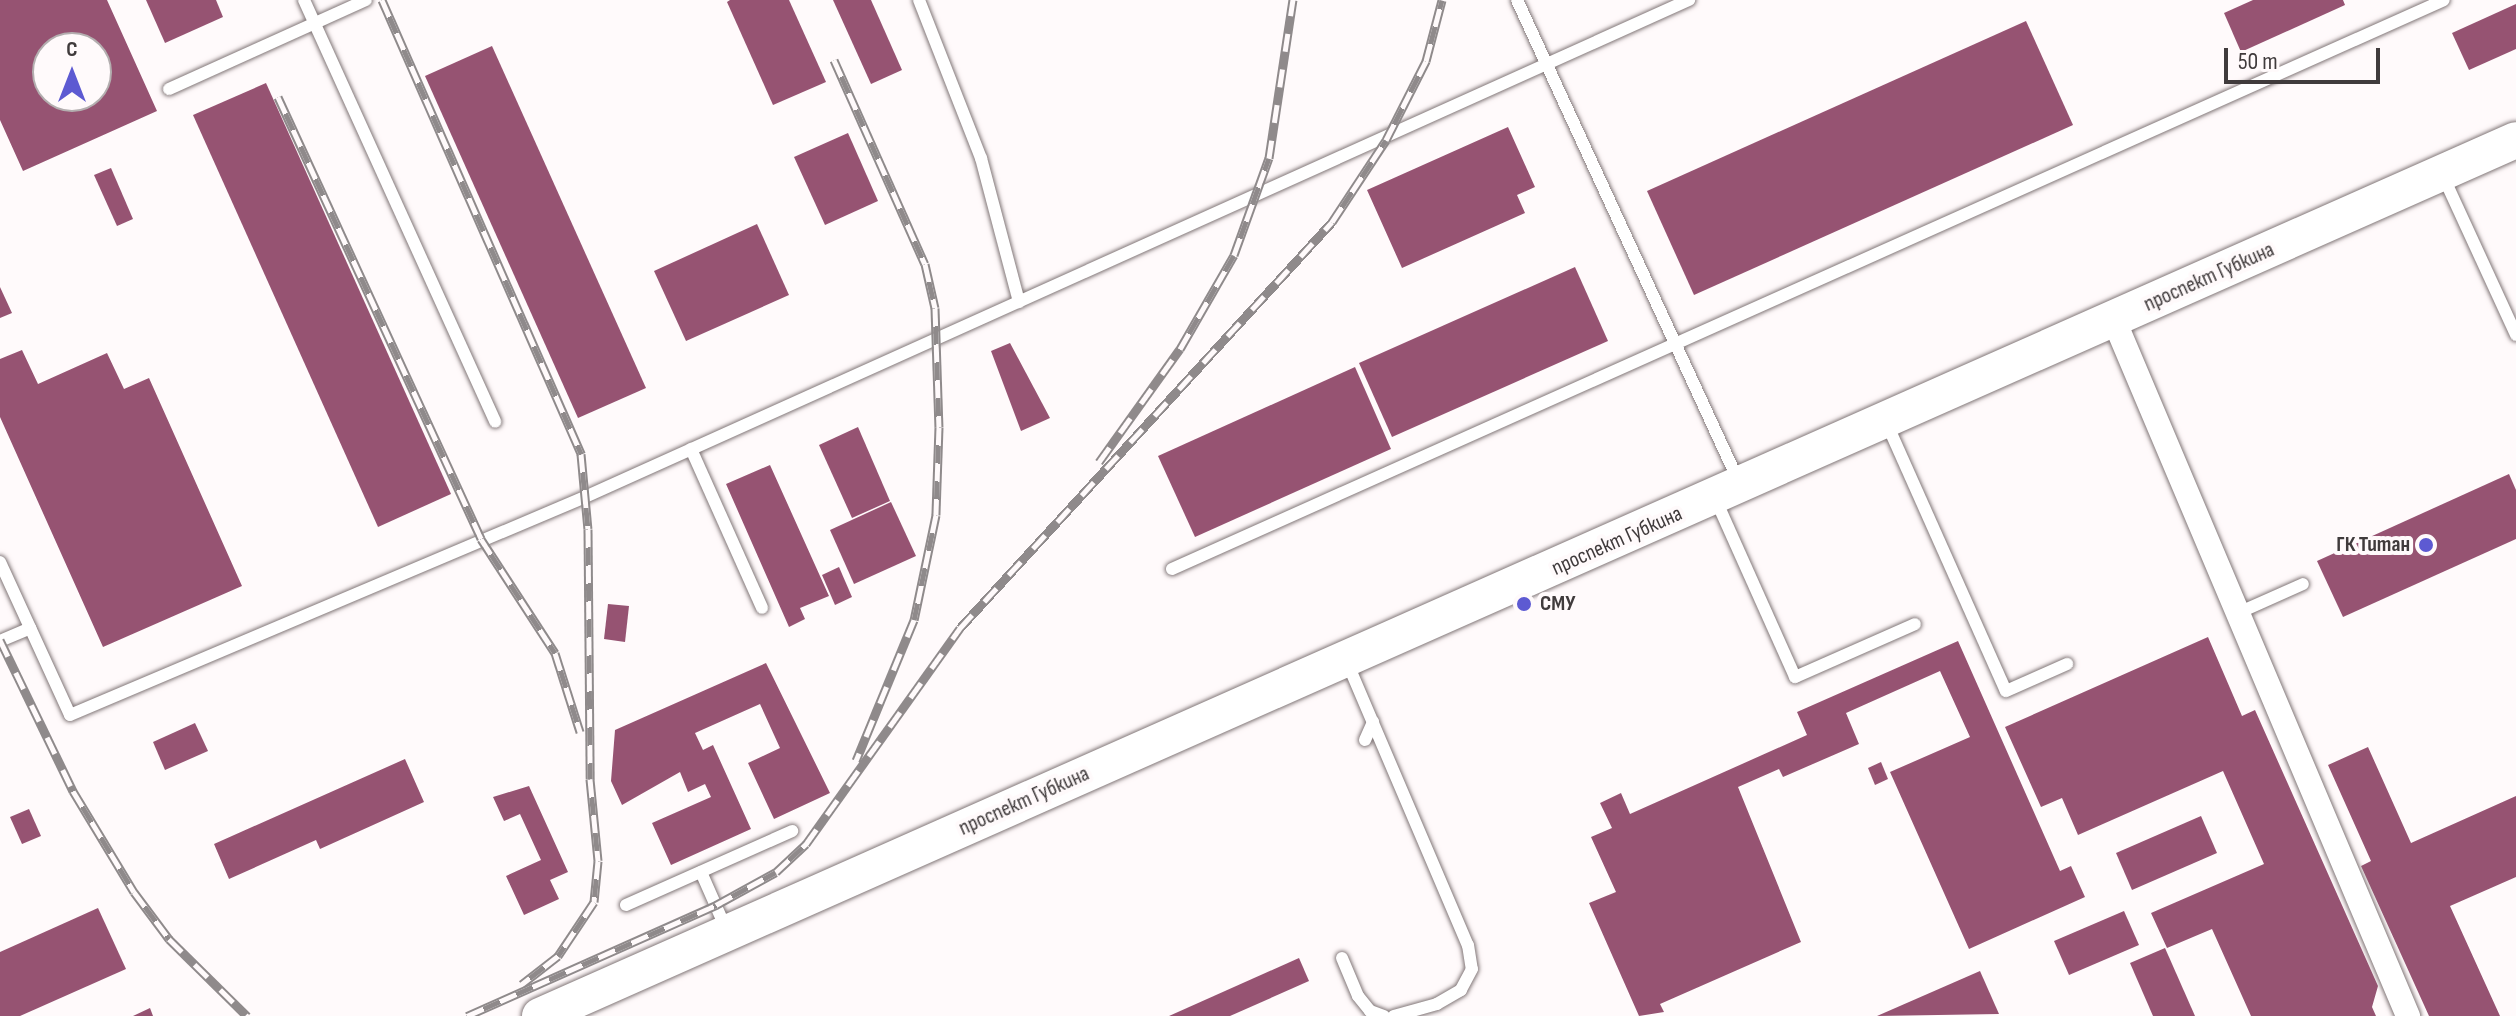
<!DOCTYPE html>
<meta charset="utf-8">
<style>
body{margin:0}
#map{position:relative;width:2516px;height:1016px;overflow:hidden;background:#fffafb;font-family:"Sofia Sans Condensed",sans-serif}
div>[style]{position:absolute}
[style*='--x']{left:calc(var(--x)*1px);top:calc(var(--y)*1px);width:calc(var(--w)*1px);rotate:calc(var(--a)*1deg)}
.building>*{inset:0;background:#965372}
.roads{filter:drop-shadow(0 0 2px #827778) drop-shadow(0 0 2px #827778)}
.service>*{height:12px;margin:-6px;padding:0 6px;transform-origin:6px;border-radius:6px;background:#fff}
.minor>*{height:24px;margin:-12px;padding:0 12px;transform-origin:12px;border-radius:12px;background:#fff}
.secondary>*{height:36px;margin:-18px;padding:0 18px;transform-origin:18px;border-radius:18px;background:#fff}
.rail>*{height:9px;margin-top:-4.5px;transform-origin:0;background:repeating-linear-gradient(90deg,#fffafb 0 18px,#8f8a8b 0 36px);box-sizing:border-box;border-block:2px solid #8f8a8b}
.dots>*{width:22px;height:22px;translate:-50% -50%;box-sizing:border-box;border:4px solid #fffafb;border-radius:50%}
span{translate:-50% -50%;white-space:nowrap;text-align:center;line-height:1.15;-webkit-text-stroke:8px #fffafb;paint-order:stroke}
.street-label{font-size:22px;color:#403b3c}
.poi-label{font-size:22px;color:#403b3c;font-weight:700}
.right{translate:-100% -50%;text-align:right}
.left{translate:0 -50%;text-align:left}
.north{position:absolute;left:32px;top:32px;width:80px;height:80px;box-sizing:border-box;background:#fffafb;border:2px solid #b3aeaf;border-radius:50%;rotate:0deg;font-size:22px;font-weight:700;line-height:32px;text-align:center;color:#403b3c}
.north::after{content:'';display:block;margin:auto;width:28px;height:36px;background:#5d5ad2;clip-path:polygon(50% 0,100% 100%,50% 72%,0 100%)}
.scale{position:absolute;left:2224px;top:48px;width:156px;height:36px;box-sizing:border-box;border:4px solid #403b3c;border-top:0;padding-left:10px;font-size:24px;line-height:28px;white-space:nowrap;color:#403b3c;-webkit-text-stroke:6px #fffafb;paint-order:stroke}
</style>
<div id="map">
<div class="building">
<div style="clip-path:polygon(evenodd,0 0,107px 0,157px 111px,23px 171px,0 120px,0 0,48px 48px,96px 48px,96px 96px,48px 96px,48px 48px)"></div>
<div style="clip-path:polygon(146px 0,216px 0,223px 17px,165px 43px)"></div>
<div style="clip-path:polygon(730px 0,789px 0,826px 82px,773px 105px,727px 2px)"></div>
<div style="clip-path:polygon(833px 0,871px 0,902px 70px,871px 84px)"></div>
<div style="clip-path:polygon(2253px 0,2343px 0,2345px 5px,2241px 52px,2224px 13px)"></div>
<div style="clip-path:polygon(2516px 4px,2516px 49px,2469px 70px,2452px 33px)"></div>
<div style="clip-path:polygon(2026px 21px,2073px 125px,1694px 295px,1647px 191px)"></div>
<div style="clip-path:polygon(492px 46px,646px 388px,578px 418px,425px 76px)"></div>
<div style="clip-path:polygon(266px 83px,451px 494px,378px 527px,193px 115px)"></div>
<div style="clip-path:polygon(1508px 127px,1535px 187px,1517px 195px,1525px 213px,1402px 268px,1367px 190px)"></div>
<div style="clip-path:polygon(848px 133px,878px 201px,825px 225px,794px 157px)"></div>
<div style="clip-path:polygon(111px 168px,133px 219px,117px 226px,94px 175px)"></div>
<div style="clip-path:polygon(757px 224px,789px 295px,686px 341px,654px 271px)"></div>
<div style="clip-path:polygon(1575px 267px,1608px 341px,1392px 437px,1359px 363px)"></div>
<div style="clip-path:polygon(0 287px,12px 313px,0 318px)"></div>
<div style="clip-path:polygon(1010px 343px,1050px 418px,1021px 431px,991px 351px)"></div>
<div style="clip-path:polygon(22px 350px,38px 384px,107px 353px,124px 389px,149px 378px,242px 586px,103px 647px,0 417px,0 359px)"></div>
<div style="clip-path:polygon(1355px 367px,1391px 449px,1195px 537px,1158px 456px)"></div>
<div style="clip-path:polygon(858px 427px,890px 501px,852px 518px,819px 445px)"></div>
<div style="clip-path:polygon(770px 465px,829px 596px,800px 608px,805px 619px,789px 627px,726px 484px)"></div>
<div style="clip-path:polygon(2509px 474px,2516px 490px,2516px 539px,2343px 617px,2317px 561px)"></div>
<div style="clip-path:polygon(891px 502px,916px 556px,854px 584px,830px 530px)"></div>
<div style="clip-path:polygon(839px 567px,852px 597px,835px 605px,822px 575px)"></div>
<div style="clip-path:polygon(608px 604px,629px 606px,625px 642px,604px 639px)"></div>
<div style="clip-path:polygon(2208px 637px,2242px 716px,2255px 710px,2378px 986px,2372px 1007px,2376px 1016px,2251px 1016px,2212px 929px,2167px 948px,2151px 913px,2264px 864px,2223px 771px,2078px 835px,2062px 798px,2041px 807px,2005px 727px)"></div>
<div style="clip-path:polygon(1958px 641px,2060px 871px,2071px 866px,2085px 897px,1969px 949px,1890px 772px,1970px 737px,1940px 671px,1846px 713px,1859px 744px,1783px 777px,1779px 769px,1738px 787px,1801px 942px,1660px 1004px,1664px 1012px,1639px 1016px,1589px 903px,1616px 892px,1591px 837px,1612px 828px,1600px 803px,1621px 793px,1630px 814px,1807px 735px,1797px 712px)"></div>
<div style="clip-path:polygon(766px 663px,830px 793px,774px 819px,748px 763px,780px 748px,760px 704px,695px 733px,703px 750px,713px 745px,751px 829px,671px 865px,652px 823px,711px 797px,705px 784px,688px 792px,680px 772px,622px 805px,611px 781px,615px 730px)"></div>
<div style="clip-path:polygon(195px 723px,208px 751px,165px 770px,153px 742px)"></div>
<div style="clip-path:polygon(2368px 747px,2411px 843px,2516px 796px,2516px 877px,2450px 906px,2500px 1016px,2429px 1016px,2361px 866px,2371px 861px,2328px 765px)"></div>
<div style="clip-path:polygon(405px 759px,424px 802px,320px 849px,316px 840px,229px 879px,214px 844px)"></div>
<div style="clip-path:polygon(1881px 762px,1888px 779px,1875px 785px,1868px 768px)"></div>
<div style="clip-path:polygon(529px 786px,568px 872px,550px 880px,559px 899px,524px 915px,506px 876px,541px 860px,520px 814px,504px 821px,493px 797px)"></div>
<div style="clip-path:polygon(29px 809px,41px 836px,22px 844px,10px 817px)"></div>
<div style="clip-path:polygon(2201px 816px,2217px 853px,2132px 890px,2116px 853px)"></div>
<div style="clip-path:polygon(98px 908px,126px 969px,20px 1016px,0 1016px,0 952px)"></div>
<div style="clip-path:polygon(2124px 911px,2139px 945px,2069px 975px,2054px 941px)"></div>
<div style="clip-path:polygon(2165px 948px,2195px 1016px,2153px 1016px,2130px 963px)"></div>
<div style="clip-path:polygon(1299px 958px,1309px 981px,1230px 1016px,1169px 1016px)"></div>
<div style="clip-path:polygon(1980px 971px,1999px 1014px,1877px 1016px)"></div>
<div style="clip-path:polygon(150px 1008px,153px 1016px,133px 1016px)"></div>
</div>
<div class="roads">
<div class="service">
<div style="--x:304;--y:0;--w:463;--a:65.6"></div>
<div style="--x:919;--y:0;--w:170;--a:68.6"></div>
<div style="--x:981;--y:158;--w:149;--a:75.2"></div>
<div style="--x:1517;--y:0;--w:528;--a:65.28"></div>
<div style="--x:169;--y:89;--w:216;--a:-24.3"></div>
<div style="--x:2443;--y:176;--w:175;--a:65.3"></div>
<div style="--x:1887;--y:424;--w:292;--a:66"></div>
<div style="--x:2006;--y:691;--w:67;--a:-23.9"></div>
<div style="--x:691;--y:449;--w:174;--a:65.9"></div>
<div style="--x:1715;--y:498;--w:196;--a:65.9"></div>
<div style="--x:1795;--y:677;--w:131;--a:-23.8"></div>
<div style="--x:0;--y:562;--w:168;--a:65.4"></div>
<div style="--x:70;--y:715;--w:559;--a:-22.94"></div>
<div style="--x:585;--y:497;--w:1211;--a:-24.24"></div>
<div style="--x:1172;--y:569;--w:1393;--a:-24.1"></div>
<div style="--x:2238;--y:613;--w:71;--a:-24"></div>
<div style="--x:0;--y:641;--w:33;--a:-23"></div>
<div style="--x:1347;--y:662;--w:308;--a:66.9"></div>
<div style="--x:1468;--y:945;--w:24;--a:81"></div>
<div style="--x:1472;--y:969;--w:24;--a:118"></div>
<div style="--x:1461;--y:990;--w:28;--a:150"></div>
<div style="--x:1437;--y:1004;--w:45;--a:164.4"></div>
<div style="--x:1365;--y:740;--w:20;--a:-66"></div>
<div style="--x:701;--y:872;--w:64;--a:66.2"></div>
<div style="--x:626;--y:905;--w:182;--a:-24"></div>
<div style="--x:1342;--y:958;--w:41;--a:67.2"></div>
<div style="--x:1358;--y:996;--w:19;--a:51"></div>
<div style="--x:1370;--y:1011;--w:15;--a:20"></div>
</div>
<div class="minor">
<div style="--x:2114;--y:320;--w:756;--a:67.1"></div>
</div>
<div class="secondary">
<div style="--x:540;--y:1016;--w:2161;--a:-23.91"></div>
</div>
</div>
<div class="rail">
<div style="--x:382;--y:0;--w:496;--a:66.3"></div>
<div style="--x:581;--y:454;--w:75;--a:84.7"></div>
<div style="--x:588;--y:529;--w:250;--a:89.5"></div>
<div style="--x:590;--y:779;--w:82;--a:84.4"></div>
<div style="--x:598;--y:861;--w:41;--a:95.6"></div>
<div style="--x:594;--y:902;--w:65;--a:123.7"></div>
<div style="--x:558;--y:956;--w:46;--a:142.1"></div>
<div style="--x:834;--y:60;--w:223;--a:66"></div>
<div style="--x:925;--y:264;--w:45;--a:77.2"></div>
<div style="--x:935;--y:308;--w:119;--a:88.1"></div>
<div style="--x:939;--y:427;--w:88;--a:92"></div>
<div style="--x:936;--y:515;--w:107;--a:101.8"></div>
<div style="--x:914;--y:620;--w:152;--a:112.4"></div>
<div style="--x:278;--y:97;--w:486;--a:65.3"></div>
<div style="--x:481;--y:539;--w:136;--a:57"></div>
<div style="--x:555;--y:653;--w:83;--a:72.4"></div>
<div style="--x:1099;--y:462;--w:139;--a:-54.4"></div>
<div style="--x:1180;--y:349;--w:108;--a:-60.1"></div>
<div style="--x:1234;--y:255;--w:103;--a:-70.2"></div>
<div style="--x:1269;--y:158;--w:160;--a:-81.4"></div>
<div style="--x:0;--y:640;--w:168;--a:64.2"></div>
<div style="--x:73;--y:791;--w:118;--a:58.9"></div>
<div style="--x:134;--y:892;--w:59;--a:53.3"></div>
<div style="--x:169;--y:939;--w:110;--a:44.6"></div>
<div style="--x:467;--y:1016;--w:273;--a:-24"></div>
<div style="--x:716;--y:905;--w:68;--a:-28.8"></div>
<div style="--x:776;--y:872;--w:41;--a:-43"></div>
<div style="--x:806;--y:844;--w:265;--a:-54.5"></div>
<div style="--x:960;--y:628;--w:551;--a:-47.5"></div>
<div style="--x:1332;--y:222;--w:98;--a:-56.6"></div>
<div style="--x:1386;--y:140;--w:89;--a:-63.1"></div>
<div style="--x:1426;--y:61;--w:63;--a:-75.3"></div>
</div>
<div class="dots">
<div style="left:2426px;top:545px;background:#5d5ad2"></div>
<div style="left:1524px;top:604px;background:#5d5ad2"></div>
</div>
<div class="street-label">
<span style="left:2209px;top:277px;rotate:-24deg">проспект Губкина</span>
<span style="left:1617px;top:541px;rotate:-24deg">проспект Губкина</span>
<span style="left:1024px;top:801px;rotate:-24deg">проспект Губкина</span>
</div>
<div class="poi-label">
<span class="right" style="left:2410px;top:545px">ГК Титан</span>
<span class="left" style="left:1540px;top:604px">СМУ</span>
</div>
<div class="north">С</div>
<div class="scale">50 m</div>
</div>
